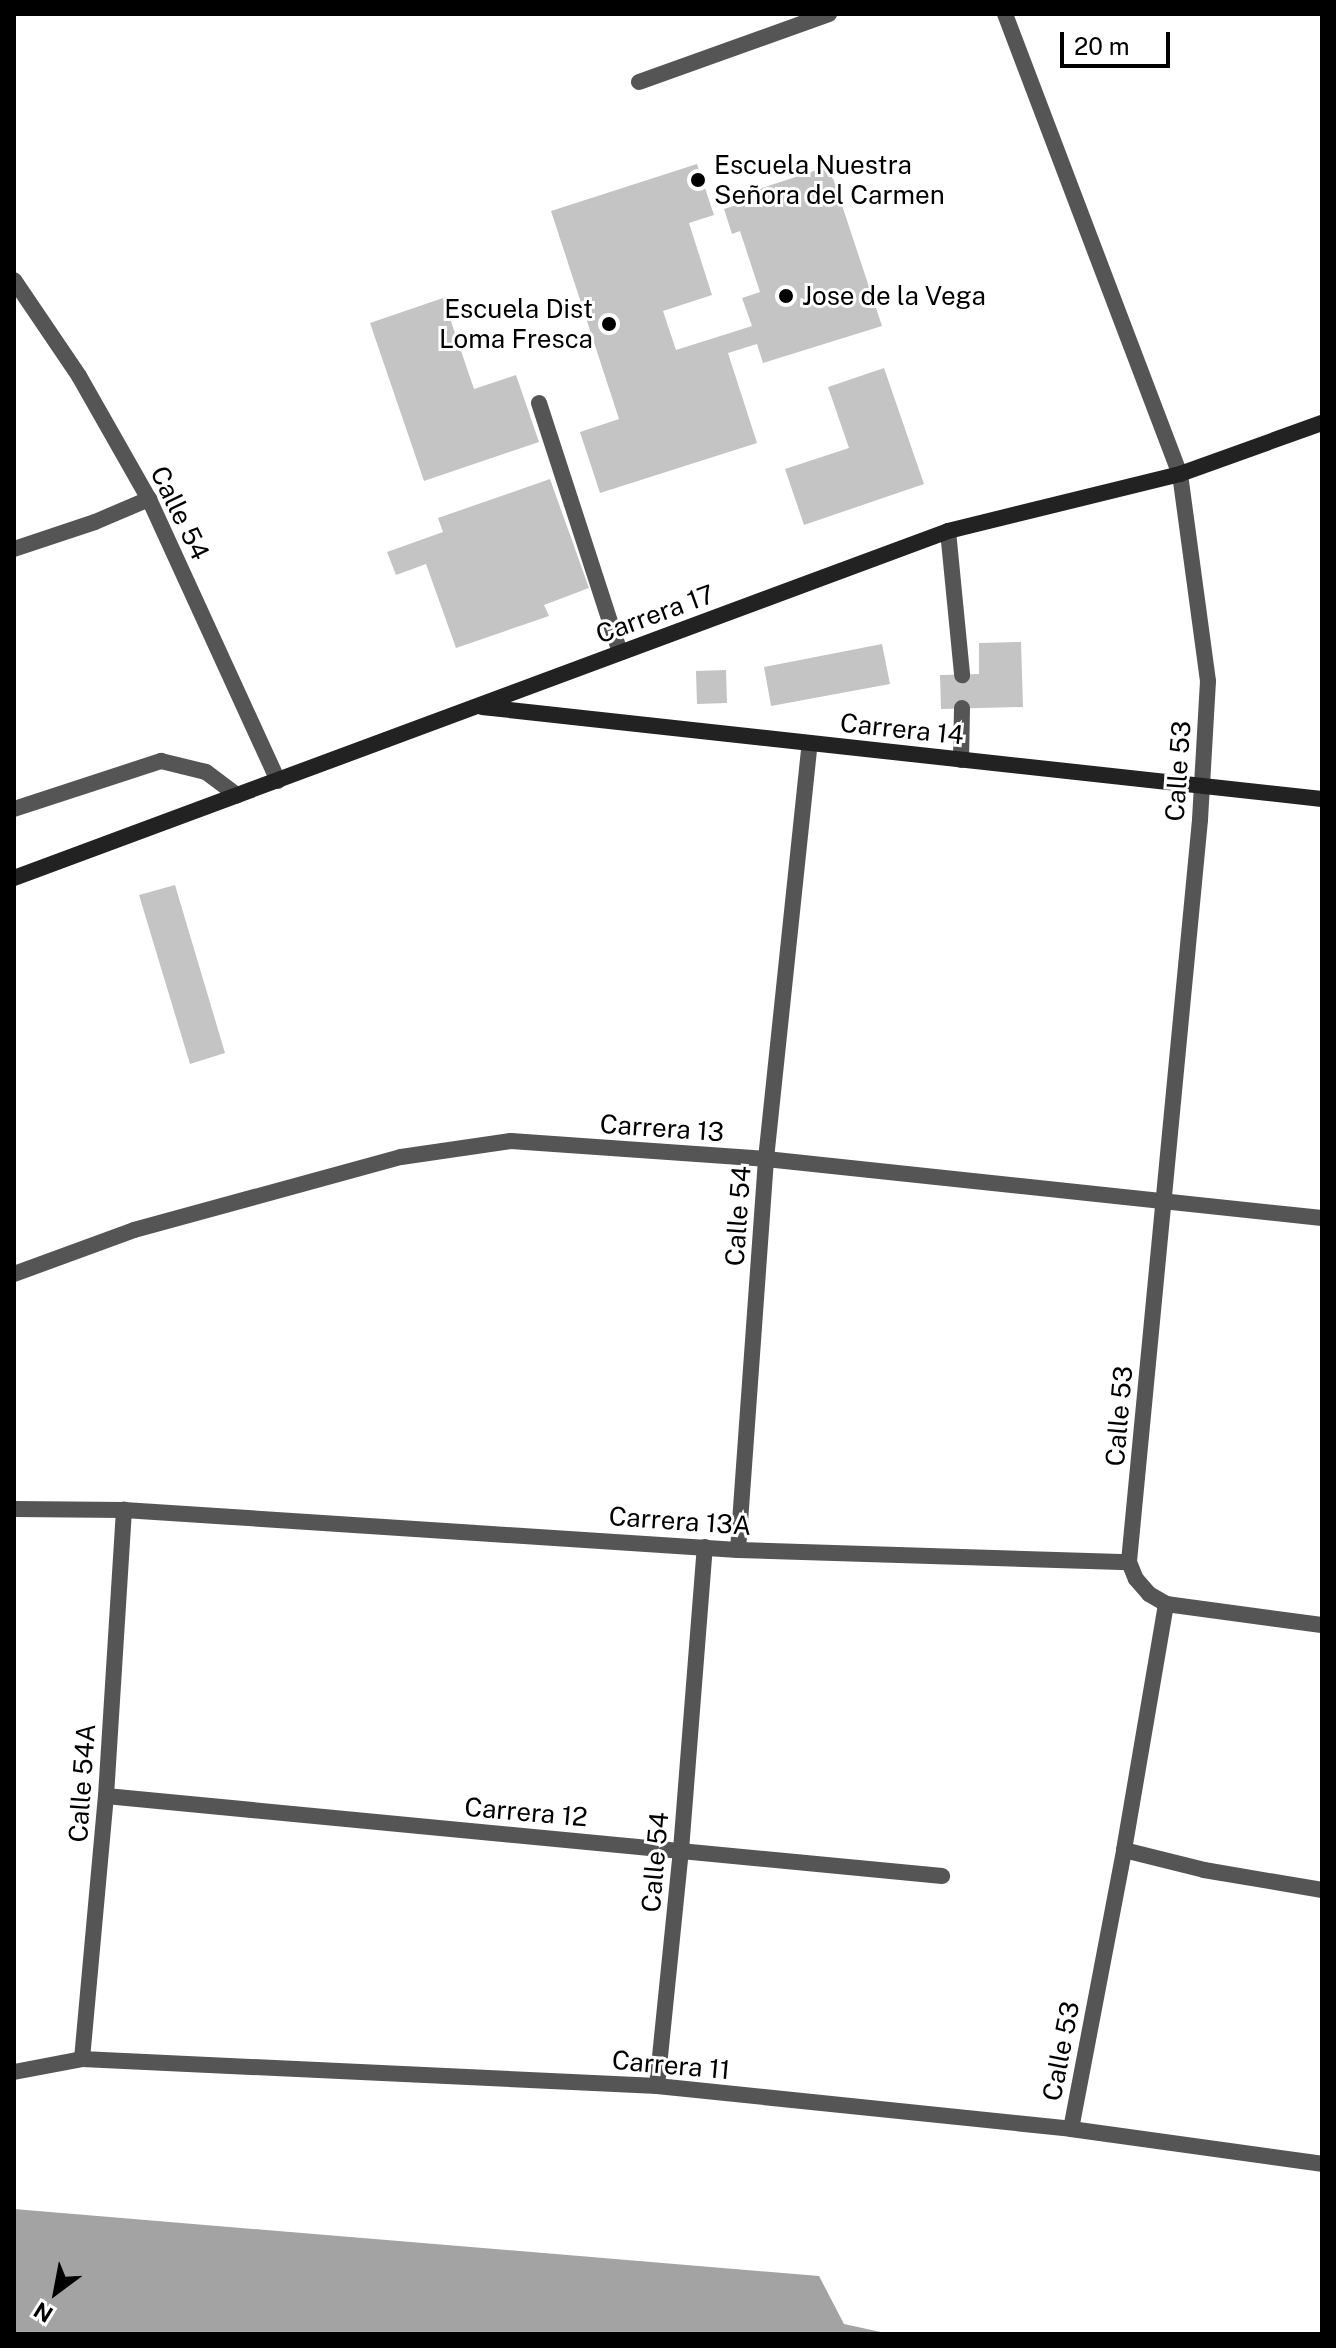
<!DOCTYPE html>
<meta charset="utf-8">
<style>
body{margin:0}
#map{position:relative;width:1336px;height:2348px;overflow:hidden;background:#fff;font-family:"Public Sans",sans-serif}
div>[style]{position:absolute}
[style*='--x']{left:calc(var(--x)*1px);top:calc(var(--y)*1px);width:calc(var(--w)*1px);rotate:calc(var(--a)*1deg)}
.water>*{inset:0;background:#a3a3a3}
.building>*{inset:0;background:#c4c4c4}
.service>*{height:16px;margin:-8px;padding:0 8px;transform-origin:8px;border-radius:8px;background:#555}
.minor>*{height:16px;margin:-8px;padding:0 8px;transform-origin:8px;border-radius:8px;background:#555}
.secondary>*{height:16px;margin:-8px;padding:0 8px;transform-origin:8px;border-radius:8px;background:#222}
.dots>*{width:22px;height:22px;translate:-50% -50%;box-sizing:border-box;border:4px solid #fff;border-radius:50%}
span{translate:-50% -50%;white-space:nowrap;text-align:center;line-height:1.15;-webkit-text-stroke:6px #fff;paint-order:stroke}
.poi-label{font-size:26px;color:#000}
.left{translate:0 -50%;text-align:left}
.right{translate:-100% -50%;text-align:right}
.street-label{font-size:26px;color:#000}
.frame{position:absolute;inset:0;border:16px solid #000;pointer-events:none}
.north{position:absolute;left:16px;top:2252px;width:80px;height:80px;-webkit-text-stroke:6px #fff;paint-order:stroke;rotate:212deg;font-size:22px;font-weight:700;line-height:32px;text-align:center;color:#000}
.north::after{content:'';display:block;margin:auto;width:28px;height:36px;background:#000;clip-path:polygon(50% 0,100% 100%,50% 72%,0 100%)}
.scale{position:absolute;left:1060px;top:32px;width:110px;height:36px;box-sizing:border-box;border:4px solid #000;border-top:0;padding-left:10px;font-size:24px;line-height:28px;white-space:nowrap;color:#000;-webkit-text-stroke:6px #fff;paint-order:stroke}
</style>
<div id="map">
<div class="water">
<div style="clip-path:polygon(14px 2209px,819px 2276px,844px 2324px,890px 2334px,14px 2334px)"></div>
</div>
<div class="building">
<div style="clip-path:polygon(697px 164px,714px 215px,689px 223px,712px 295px,663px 311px,676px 350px,752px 326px,742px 298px,760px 292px,740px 231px,732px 234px,724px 209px,755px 199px,753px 191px,829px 166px,882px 326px,763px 363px,757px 344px,728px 353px,757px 443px,600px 493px,580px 432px,619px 419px,551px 211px)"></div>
<div style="clip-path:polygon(443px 298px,474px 389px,516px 375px,539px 442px,424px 481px,370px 323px)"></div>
<div style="clip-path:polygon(884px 368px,924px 484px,804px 525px,785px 469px,849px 448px,828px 387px)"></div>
<div style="clip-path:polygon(550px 479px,589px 588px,544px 605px,549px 616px,456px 648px,426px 564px,396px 575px,387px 552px,443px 532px,438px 518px)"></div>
<div style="clip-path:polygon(1021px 642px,1023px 707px,941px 709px,940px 675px,979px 674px,979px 643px)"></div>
<div style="clip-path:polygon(882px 644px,890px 684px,771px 706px,764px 667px)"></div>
<div style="clip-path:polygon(726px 670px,727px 703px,697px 704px,696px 671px)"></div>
<div style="clip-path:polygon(175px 885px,225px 1053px,190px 1064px,139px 895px)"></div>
</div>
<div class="service">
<div style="--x:539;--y:403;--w:262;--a:72"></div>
<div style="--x:948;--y:531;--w:145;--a:84.4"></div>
<div style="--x:14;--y:549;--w:85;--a:-18.4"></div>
<div style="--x:95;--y:522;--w:59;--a:-23.1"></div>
<div style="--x:961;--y:760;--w:52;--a:-88.9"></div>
<div style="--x:14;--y:809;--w:155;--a:-18.1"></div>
<div style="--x:161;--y:761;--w:46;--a:13.7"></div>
<div style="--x:206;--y:772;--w:39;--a:37"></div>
</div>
<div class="minor">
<div style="--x:1005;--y:14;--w:492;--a:69.2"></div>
<div style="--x:1180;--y:474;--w:209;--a:82.3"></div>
<div style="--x:1208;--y:681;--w:139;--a:93.3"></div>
<div style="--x:1200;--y:820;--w:745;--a:95.47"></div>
<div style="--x:639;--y:82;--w:202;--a:-19.7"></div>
<div style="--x:14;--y:280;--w:116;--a:55.9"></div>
<div style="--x:79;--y:376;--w:142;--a:60.4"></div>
<div style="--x:149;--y:499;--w:310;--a:65.4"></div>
<div style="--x:14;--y:1274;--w:128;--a:-20.1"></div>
<div style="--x:134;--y:1230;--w:277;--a:-15.3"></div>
<div style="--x:401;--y:1157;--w:111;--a:-8.3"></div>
<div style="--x:511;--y:1141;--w:256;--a:4"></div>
<div style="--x:766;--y:1159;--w:559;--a:6.06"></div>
<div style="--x:14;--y:1509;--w:110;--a:0.5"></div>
<div style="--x:124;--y:1510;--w:615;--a:3.73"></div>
<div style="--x:738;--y:1550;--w:391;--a:1.8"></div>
<div style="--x:1129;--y:1562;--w:18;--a:68"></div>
<div style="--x:1136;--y:1579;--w:20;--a:49"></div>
<div style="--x:1149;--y:1594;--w:20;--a:30"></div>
<div style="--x:1166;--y:1604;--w:157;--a:7.7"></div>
<div style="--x:738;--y:1550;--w:392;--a:-85.9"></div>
<div style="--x:766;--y:1159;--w:418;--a:-84"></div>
<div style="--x:106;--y:1796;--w:840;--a:5.47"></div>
<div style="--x:1124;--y:1850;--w:82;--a:14"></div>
<div style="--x:1204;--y:1870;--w:120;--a:9.6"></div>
<div style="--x:82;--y:2059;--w:264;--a:-84.8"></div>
<div style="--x:106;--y:1796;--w:287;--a:-86.4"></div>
<div style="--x:14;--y:2072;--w:69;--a:-10.8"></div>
<div style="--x:82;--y:2059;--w:576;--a:2.69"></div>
<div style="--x:657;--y:2086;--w:416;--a:5.9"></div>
<div style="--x:1071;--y:2129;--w:253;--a:7.9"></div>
<div style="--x:657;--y:2086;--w:237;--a:-84.2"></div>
<div style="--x:681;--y:1850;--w:304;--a:-85.5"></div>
<div style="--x:1071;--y:2129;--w:284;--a:-79.2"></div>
<div style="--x:1124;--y:1850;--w:250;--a:-80.3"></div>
</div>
<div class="secondary">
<div style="--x:482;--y:707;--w:845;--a:6.25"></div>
<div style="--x:14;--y:878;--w:996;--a:-20.38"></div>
<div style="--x:948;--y:531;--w:239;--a:-13.8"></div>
<div style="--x:1180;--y:474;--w:151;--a:-19.8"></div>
</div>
<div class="dots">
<div style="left:698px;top:180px;background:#000"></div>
<div style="left:786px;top:296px;background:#000"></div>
<div style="left:609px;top:324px;background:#000"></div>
</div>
<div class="poi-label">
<span class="left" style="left:714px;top:180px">Escuela Nuestra<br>Señora del Carmen</span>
<span class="left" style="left:802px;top:296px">Jose de la Vega</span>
<span class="right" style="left:593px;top:324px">Escuela Dist<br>Loma Fresca</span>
</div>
<div class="street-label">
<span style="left:180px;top:513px;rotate:64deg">Calle 54</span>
<span style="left:655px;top:614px;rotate:-20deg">Carrera 17</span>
<span style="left:902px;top:729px;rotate:6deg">Carrera 14</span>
<span style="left:1178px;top:771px;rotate:-86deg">Calle 53</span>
<span style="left:662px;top:1128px;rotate:4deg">Carrera 13</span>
<span style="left:738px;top:1216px;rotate:-86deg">Calle 54</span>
<span style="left:1119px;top:1416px;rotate:-85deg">Calle 53</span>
<span style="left:680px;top:1521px;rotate:4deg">Carrera 13A</span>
<span style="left:82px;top:1783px;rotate:-86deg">Calle 54A</span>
<span style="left:526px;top:1812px;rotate:5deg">Carrera 12</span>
<span style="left:655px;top:1862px;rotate:-85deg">Calle 54</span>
<span style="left:1061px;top:2051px;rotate:-79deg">Calle 53</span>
<span style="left:671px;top:2065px;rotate:5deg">Carrera 11</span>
</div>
<div class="frame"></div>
<div class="north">N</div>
<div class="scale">20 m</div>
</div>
